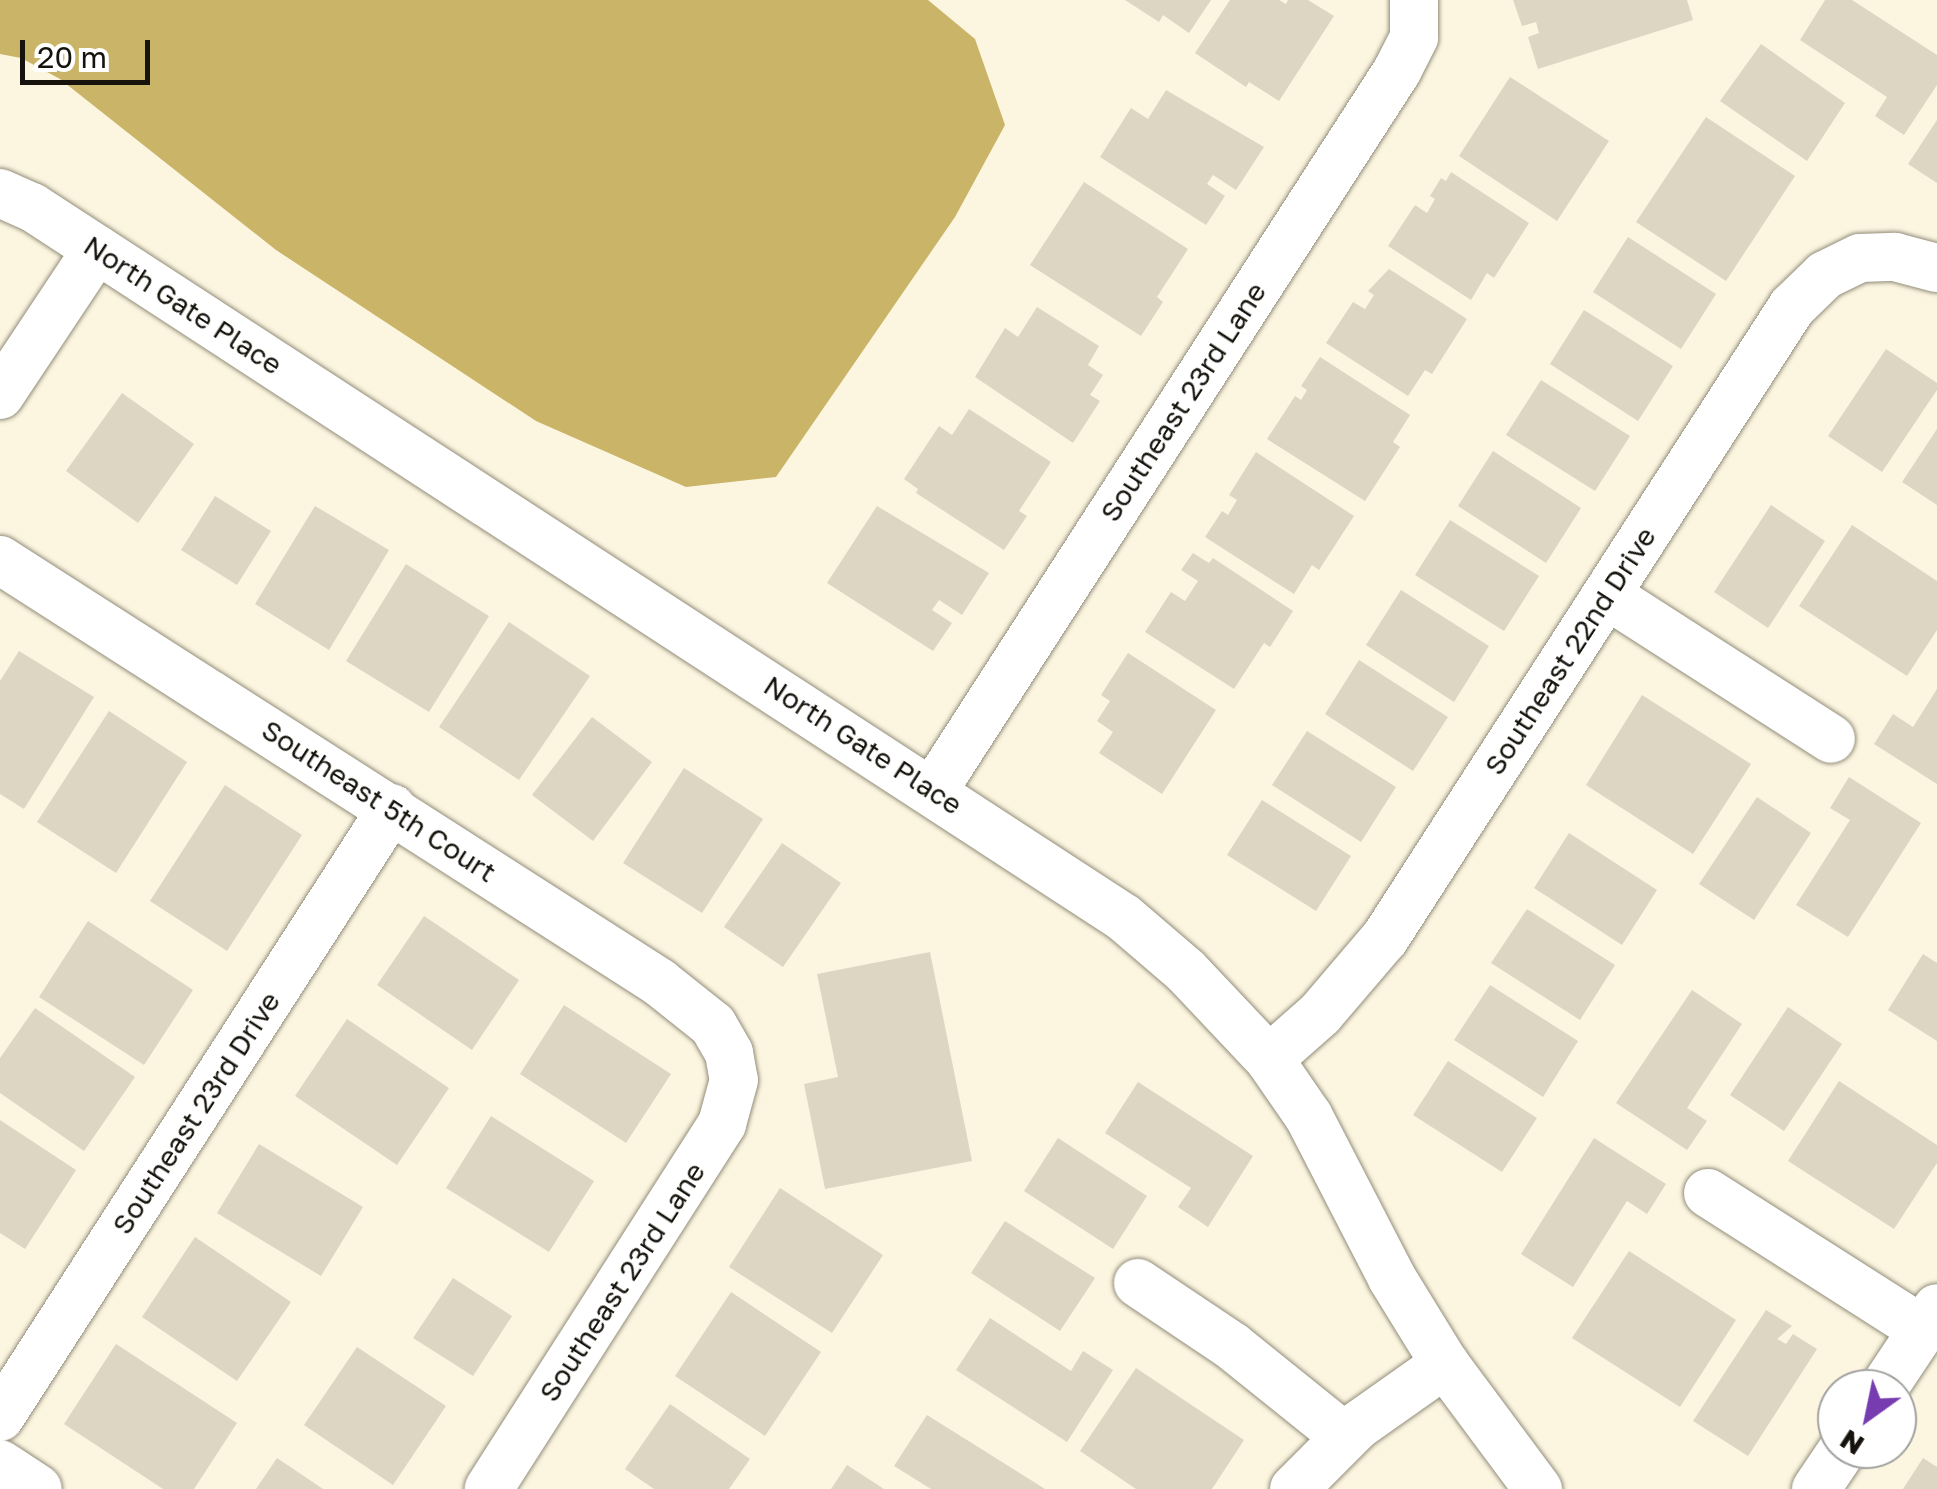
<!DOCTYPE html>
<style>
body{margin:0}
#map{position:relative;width:1937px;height:1489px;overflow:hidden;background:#fcf6e1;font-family:"Golos Text",sans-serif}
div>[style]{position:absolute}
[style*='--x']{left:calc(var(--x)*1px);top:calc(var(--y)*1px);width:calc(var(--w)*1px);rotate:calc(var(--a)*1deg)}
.water>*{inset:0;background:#cab467}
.building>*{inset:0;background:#dcd6c2}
.roads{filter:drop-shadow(0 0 2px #928d7a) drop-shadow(0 0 2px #928d7a)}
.minor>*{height:48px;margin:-24px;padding:0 24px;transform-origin:24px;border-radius:24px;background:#fff}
span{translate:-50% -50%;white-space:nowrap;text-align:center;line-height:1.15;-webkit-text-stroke:10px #fff;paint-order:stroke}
.street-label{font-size:28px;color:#15130c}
.north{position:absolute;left:1817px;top:1369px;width:100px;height:100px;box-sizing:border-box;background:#fff;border:2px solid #a1a19e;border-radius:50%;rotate:213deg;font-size:28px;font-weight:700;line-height:40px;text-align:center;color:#15130c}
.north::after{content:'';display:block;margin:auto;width:35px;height:45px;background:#783cb1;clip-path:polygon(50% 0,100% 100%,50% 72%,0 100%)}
.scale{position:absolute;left:20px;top:40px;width:130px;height:45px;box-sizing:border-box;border:5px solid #15130c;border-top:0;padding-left:12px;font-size:30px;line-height:35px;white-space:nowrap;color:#15130c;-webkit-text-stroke:8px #fff;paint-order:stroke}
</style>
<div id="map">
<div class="water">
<div style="clip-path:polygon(0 0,928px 0,975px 39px,1005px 125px,955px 217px,776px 477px,686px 487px,536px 421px,276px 250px,60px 79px,21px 58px,0 54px)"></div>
</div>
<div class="building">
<div style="clip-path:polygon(1125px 0,1211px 0,1189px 33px,1163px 15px,1159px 22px)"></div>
<div style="clip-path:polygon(1230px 0,1279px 0,1286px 4px,1288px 0,1308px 0,1334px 16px,1279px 101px,1249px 82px,1246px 87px,1195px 53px)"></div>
<div style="clip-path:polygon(1513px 0,1687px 0,1693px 20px,1538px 69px,1528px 37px,1539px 33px,1536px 22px,1522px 26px)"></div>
<div style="clip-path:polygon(1825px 0,1852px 0,1937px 55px,1937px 85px,1904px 135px,1875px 116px,1887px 97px,1800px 40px)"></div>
<div style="clip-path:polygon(1761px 44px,1845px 103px,1807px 161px,1720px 101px)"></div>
<div style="clip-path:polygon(1510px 77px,1609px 141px,1557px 221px,1459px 156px)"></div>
<div style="clip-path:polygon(1166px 90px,1264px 147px,1236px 190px,1213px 175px,1207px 184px,1225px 196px,1206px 225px,1100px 157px,1131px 108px,1148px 119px)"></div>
<div style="clip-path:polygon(1706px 117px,1795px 176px,1726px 281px,1636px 222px)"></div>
<div style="clip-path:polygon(1937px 120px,1937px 183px,1908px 164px)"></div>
<div style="clip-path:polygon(1451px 172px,1529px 223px,1494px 278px,1487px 273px,1471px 300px,1388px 246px,1415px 205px,1427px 213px,1435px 199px,1430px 196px,1441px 178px,1446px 181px)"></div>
<div style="clip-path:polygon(1084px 182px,1188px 249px,1157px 297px,1163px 302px,1141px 336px,1030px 265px)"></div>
<div style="clip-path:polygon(1628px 237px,1716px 294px,1681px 349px,1593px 292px)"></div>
<div style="clip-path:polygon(1389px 269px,1467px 319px,1432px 374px,1425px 370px,1408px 396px,1326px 343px,1353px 302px,1365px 309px,1374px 295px,1368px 291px)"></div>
<div style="clip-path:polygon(1037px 307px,1099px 346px,1088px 365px,1103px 375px,1090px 395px,1100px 401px,1073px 443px,975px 377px,1005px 328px,1018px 337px)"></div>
<div style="clip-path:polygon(1584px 310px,1673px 366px,1638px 421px,1550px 364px)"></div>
<div style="clip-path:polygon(1886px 349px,1937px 383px,1937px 390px,1882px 472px,1828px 436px)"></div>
<div style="clip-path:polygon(1320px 357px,1410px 415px,1393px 442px,1400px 447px,1365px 501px,1267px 439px,1295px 396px,1301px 400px,1307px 390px,1301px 386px)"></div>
<div style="clip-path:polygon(1541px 380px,1630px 436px,1595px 491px,1506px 435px)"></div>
<div style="clip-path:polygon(122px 393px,194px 444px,138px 523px,66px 471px)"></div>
<div style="clip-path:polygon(969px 409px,1051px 462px,1019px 511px,1027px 516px,1004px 550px,916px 493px,918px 489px,904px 479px,939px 426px,952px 435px)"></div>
<div style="clip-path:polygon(1937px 429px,1937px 505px,1902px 482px)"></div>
<div style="clip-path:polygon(1493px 451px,1581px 508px,1546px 563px,1458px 506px)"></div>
<div style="clip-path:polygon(1256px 452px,1354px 516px,1319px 570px,1312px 565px,1294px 594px,1205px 537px,1222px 511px,1228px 515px,1237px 500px,1229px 495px)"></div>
<div style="clip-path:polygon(215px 496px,271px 531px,237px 585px,181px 550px)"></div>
<div style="clip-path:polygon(1771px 505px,1825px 541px,1768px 628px,1714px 592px)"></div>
<div style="clip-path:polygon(315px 506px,389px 550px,329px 650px,255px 604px)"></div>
<div style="clip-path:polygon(877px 506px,989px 573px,962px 615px,939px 600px,932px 610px,952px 623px,933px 651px,827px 583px)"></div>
<div style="clip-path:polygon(1450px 520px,1539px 576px,1504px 631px,1415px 575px)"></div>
<div style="clip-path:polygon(1852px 525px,1937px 581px,1937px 630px,1907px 676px,1799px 606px)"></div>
<div style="clip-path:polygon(1193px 553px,1209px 563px,1213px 558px,1293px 611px,1270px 647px,1264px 643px,1234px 689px,1145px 632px,1171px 592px,1185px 601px,1198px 581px,1181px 570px)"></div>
<div style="clip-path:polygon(406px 564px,489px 616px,429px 712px,346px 661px)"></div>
<div style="clip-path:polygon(1401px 590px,1489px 646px,1454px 702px,1366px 645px)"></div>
<div style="clip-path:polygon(509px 622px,590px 676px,519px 780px,439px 727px)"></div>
<div style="clip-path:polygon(19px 651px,94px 697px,24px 809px,0 794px,0 681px)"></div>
<div style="clip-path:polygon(1128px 653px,1216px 710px,1162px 794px,1099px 753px,1113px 732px,1097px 721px,1110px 701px,1101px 695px)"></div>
<div style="clip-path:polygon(1359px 660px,1448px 717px,1413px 771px,1325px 714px)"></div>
<div style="clip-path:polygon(1937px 689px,1937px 784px,1874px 744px,1893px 714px,1913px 727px)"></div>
<div style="clip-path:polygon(1642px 695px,1751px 764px,1693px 854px,1586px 785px)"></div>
<div style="clip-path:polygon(109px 711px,187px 762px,116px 873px,37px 822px)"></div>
<div style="clip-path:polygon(592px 717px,652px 762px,593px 841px,532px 795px)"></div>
<div style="clip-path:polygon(1307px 731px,1396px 787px,1361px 842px,1272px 785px)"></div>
<div style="clip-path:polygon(684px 768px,763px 819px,702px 913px,623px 863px)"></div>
<div style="clip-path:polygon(1849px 777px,1921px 823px,1848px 937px,1796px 905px,1850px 820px,1830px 808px)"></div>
<div style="clip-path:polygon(225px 785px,302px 835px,227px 951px,150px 901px)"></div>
<div style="clip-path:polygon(1757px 797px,1811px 833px,1754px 920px,1699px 884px)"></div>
<div style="clip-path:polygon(1262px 800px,1351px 856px,1316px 911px,1227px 855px)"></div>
<div style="clip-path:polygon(1569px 833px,1657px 890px,1622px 945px,1534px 888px)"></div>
<div style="clip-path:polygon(782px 843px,841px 883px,783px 967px,724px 927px)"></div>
<div style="clip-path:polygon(1527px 909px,1615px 965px,1580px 1020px,1491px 963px)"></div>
<div style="clip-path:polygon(424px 916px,519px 980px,472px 1050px,377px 985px)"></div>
<div style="clip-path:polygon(88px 921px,193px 990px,144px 1065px,39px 997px)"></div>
<div style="clip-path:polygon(930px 952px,972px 1161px,825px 1189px,804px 1084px,838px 1077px,817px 974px)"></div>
<div style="clip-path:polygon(1923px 954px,1937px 963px,1937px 1041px,1888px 1010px)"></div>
<div style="clip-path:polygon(1490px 985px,1578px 1041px,1543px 1097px,1454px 1040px)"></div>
<div style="clip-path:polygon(1692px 990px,1742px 1024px,1687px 1108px,1707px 1121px,1687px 1150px,1616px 1103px)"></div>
<div style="clip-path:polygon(564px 1005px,671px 1074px,626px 1143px,520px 1074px)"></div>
<div style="clip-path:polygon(1788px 1007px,1842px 1044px,1784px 1131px,1730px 1095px)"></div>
<div style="clip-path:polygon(35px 1008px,135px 1077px,84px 1151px,0 1093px,0 1058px)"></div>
<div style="clip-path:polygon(347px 1019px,449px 1088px,397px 1165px,295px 1096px)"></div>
<div style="clip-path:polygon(1448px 1061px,1537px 1118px,1502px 1172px,1413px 1115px)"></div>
<div style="clip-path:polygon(1839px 1081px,1937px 1145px,1937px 1163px,1894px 1229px,1788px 1161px)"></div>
<div style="clip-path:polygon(1138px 1082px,1253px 1156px,1208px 1227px,1178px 1207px,1191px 1188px,1105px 1133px)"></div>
<div style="clip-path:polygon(491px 1116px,594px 1181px,549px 1252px,446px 1188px)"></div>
<div style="clip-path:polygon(0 1120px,76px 1170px,25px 1249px,0 1233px)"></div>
<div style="clip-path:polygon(1058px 1138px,1147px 1196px,1113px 1249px,1024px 1191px)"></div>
<div style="clip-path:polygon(1594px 1138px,1666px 1184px,1647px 1214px,1627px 1201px,1573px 1287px,1521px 1254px)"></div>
<div style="clip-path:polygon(259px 1144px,363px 1207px,321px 1276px,217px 1213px)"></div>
<div style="clip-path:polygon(780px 1188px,883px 1255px,832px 1333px,729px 1267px)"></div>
<div style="clip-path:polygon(1005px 1221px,1095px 1278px,1060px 1331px,971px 1273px)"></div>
<div style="clip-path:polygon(195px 1237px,291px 1302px,237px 1381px,142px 1317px)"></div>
<div style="clip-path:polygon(1629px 1251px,1736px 1320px,1680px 1407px,1572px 1338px)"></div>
<div style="clip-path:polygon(453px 1278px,512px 1316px,473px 1376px,413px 1338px)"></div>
<div style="clip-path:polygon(731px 1292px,821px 1352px,765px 1436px,675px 1376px)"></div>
<div style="clip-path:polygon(1766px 1310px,1792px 1326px,1777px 1339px,1786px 1344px,1793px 1334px,1817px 1349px,1748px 1456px,1693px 1421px)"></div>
<div style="clip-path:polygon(990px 1318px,1071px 1371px,1083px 1351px,1113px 1370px,1067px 1442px,956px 1370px)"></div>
<div style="clip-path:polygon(116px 1344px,237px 1423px,194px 1489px,163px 1489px,64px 1424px)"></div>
<div style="clip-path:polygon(357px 1347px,446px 1406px,393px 1485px,304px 1425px)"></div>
<div style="clip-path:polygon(1136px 1368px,1244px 1440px,1212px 1489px,1136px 1489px,1080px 1451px)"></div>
<div style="clip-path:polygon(670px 1404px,750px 1459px,729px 1489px,654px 1489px,625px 1469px)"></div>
<div style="clip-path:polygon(927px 1415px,1045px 1489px,931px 1489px,894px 1466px)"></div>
<div style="clip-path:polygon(277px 1458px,323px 1489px,256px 1489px)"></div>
<div style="clip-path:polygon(1923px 1458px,1937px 1467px,1937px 1489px,1903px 1489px)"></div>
<div style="clip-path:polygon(847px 1465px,884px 1489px,831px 1489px)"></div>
</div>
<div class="roads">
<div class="minor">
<div style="--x:0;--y:193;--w:35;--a:24"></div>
<div style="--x:32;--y:207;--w:1302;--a:33.06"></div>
<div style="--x:1123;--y:917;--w:83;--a:40.6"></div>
<div style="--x:1186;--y:971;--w:121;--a:46.7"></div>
<div style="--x:1269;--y:1059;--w:70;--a:55.4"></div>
<div style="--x:1309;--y:1117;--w:181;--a:62.7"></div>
<div style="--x:1392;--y:1278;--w:101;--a:58.4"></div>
<div style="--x:1445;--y:1364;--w:156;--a:53.4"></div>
<div style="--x:0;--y:395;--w:175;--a:-56.4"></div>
<div style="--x:0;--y:560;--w:783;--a:32.63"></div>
<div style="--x:659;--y:982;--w:69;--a:38.5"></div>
<div style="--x:713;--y:1025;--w:32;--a:60"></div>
<div style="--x:729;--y:1053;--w:27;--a:80"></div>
<div style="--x:734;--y:1080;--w:46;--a:105.3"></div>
<div style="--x:722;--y:1124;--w:433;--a:122.6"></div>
<div style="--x:1607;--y:595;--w:266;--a:32.7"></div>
<div style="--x:933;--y:791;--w:857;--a:-57.2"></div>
<div style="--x:1397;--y:71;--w:38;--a:-63"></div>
<div style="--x:1414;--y:37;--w:37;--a:-90"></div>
<div style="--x:1269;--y:1059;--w:68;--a:-41.4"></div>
<div style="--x:1320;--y:1014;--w:100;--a:-49.5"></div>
<div style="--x:1385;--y:938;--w:751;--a:-57.18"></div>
<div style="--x:1792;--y:307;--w:46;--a:-44.1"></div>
<div style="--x:1825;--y:275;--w:39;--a:-26"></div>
<div style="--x:1860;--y:258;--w:35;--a:-2"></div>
<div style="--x:1895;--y:257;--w:43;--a:14.7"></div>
<div style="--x:1708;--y:1193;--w:255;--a:32.5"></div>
<div style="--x:1138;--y:1283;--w:113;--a:33.8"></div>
<div style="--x:1232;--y:1346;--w:145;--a:38.8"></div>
<div style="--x:1883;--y:1389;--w:97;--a:-56.3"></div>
<div style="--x:0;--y:1417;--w:724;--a:-57.23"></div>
<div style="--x:0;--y:1464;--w:45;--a:33.3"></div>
<div style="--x:1294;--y:1489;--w:89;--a:-45"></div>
<div style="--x:1357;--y:1426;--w:108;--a:-35.2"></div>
<div style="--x:1816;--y:1489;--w:48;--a:-56"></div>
</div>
</div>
<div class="street-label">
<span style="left:183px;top:305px;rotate:33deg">North Gate Place</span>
<span style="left:1183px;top:402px;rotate:-57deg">Southeast 23rd Lane</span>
<span style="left:1570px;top:651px;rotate:-57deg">Southeast 22nd Drive</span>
<span style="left:863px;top:745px;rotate:33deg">North Gate Place</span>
<span style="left:379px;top:801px;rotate:33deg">Southeast 5th Court</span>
<span style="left:196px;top:1113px;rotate:-57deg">Southeast 23rd Drive</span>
<span style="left:622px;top:1282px;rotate:-57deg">Southeast 23rd Lane</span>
</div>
<div class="north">N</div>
<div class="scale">20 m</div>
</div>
